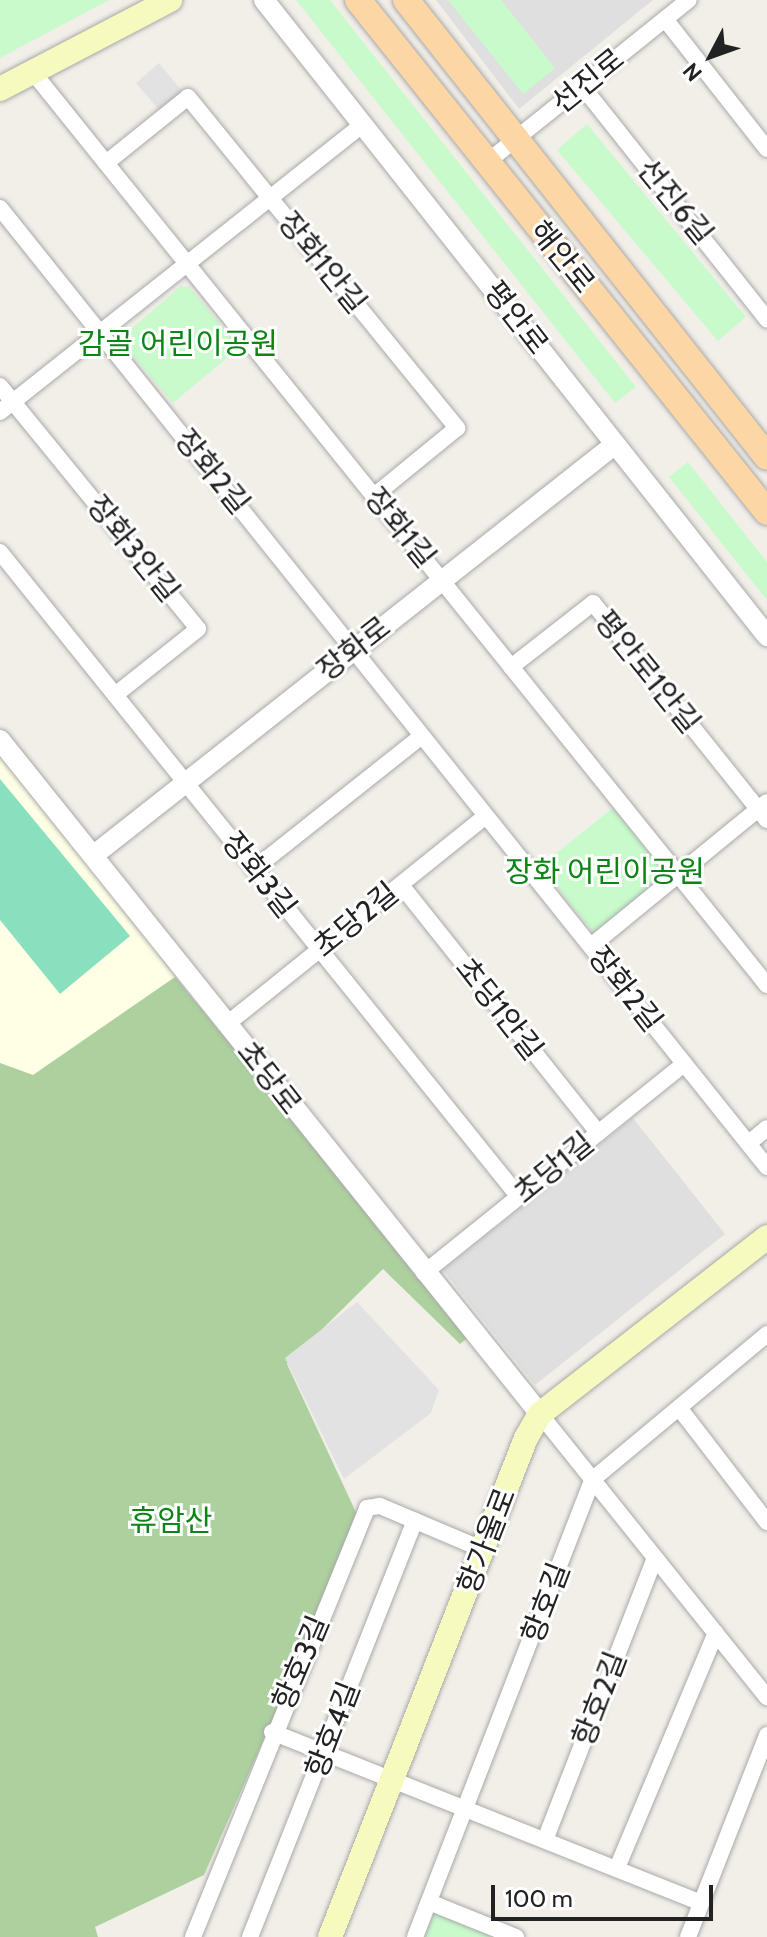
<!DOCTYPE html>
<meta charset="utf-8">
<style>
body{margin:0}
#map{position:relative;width:767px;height:1937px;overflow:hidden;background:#f2efe9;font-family:Cabin,"Noto Sans KR",sans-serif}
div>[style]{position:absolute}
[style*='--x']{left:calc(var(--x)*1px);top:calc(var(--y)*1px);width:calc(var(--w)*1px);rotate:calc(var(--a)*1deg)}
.residential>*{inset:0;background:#e0dfdf}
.education>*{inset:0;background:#ffffe5}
.forest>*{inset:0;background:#add19e}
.park>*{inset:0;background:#c8facc}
.pitch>*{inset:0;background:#88e0be}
.parking>*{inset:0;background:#e2e2e2}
.roads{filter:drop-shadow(0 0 2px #a9a9a9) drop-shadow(0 0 2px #a9a9a9)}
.minor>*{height:16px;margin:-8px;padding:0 8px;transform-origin:8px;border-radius:8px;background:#fff}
.tertiary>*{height:20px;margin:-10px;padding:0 10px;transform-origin:10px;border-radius:10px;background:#fff}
.secondary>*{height:24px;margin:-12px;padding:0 12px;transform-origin:12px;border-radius:12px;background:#f7fabf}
.primary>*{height:26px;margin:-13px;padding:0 13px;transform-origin:13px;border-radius:13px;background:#fcd6a4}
span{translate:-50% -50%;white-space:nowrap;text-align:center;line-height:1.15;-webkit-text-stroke:6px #fff;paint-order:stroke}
.street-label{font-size:30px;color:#222}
.park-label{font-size:30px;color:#0c8416}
.north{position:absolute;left:671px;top:16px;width:80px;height:80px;-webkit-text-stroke:6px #fff;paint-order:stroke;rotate:229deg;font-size:22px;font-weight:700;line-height:32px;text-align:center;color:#222}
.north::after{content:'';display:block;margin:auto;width:28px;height:36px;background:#222;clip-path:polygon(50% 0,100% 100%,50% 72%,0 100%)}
.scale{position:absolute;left:491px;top:1885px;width:222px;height:36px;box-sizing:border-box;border:4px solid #222;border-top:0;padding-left:10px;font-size:24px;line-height:28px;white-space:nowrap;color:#222;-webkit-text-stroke:6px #fff;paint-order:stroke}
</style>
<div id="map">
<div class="residential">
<div style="clip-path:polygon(436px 0,653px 0,519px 109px)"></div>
<div style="clip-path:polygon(633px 1118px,725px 1234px,535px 1385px,443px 1270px)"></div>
</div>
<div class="education">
<div style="clip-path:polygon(0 751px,175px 977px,33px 1075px,0 1063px)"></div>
</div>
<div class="forest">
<div style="clip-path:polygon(175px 977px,470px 1336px,460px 1344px,383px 1269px,287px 1364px,360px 1521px,204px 1875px,95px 1927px,98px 1937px,0 1937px,0 1063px,33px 1075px)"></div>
</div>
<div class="park">
<div style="clip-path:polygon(0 0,109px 0,0 58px)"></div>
<div style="clip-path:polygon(296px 0,330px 0,636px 387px,615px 403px)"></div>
<div style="clip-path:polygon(448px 0,501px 0,555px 68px,523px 94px)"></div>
<div style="clip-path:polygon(587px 124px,746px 317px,718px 341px,557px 150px)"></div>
<div style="clip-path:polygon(181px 286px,189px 287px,240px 347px,173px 403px,122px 343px,123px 336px)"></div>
<div style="clip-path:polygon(688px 462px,767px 562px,767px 600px,669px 477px)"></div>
<div style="clip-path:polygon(613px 808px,669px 878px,596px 936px,540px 866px)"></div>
<div style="clip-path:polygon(435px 1910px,499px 1937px,424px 1937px)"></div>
</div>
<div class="pitch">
<div style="clip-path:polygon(0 779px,130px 936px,60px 994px,0 920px)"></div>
</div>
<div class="parking">
<div style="clip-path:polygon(159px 63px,183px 92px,160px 111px,136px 83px)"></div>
<div style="clip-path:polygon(357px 1302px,439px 1390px,431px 1413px,344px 1479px,285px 1358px)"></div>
</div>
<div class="roads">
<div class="minor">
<div style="--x:665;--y:19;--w:165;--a:51.9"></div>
<div style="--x:32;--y:71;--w:1173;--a:51.2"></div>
<div style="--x:582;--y:86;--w:298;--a:51.6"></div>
<div style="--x:106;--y:163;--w:105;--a:-38.8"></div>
<div style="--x:188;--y:97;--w:427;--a:50.9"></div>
<div style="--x:457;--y:428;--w:106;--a:140.7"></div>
<div style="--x:486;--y:163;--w:260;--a:-38.8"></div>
<div style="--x:0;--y:208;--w:1228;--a:51.35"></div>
<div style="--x:0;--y:386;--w:313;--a:50.8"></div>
<div style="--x:198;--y:629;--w:106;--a:141.5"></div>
<div style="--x:0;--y:412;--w:464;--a:-38.4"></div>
<div style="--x:0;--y:552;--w:828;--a:51.18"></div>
<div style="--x:511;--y:667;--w:104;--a:-38"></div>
<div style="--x:593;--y:603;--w:278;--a:51.3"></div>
<div style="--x:254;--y:869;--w:214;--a:-38.4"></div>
<div style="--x:401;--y:885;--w:317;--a:51.5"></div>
<div style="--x:591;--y:946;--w:227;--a:-39.3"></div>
<div style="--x:227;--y:1024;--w:332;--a:-38.8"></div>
<div style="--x:749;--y:1143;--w:23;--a:-40"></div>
<div style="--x:424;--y:1273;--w:334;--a:-38.8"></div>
<div style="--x:680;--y:1409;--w:143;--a:52.4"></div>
<div style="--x:540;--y:1414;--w:363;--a:51.3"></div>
<div style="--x:272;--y:1732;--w:462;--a:21.7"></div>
<div style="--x:545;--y:1840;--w:303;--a:-68.7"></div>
<div style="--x:617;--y:1868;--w:255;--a:-67.2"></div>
<div style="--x:429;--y:1902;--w:94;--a:21.9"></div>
<div style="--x:193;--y:1937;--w:463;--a:-67.9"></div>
<div style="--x:367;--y:1508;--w:13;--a:-9"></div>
<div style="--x:380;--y:1506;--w:113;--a:22.9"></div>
<div style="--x:250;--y:1937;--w:448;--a:-68.4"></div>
<div style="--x:415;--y:1937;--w:490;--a:-68.8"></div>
<div style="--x:592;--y:1480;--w:228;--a:-39.8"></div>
<div style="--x:688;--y:1937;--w:217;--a:-68.6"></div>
</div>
<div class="tertiary">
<div style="--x:264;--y:0;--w:811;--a:51.66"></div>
<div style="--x:0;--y:740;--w:864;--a:51.3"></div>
<div style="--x:94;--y:855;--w:662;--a:-38.25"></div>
</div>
<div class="secondary">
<div style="--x:0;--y:89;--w:192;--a:-27.6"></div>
<div style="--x:330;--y:1937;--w:536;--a:-68.56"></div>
<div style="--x:526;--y:1438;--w:28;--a:-60"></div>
<div style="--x:540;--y:1414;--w:288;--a:-37.9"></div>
</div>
<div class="primary">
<div style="--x:358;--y:0;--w:655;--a:51.38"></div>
<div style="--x:406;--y:0;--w:582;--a:51.69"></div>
</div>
</div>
<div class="street-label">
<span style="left:588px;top:81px;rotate:-39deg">선진로</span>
<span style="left:675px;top:202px;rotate:51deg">선진6길</span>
<span style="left:562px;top:257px;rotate:51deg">해안로</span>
<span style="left:322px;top:263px;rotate:51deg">장화1안길</span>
<span style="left:516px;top:318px;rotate:52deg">평안로</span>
<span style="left:212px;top:472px;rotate:51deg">장화2길</span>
<span style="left:400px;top:528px;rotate:51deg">장화1길</span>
<span style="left:133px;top:549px;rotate:51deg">장화3안길</span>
<span style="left:354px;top:649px;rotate:-38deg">장화로</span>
<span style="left:647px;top:672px;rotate:51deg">평안로1안길</span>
<span style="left:259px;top:875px;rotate:52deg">장화3길</span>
<span style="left:356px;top:920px;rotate:-39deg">초당2길</span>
<span style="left:625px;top:989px;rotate:52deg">장화2길</span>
<span style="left:499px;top:1009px;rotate:52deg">초당1안길</span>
<span style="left:269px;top:1078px;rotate:52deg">초당로</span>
<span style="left:554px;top:1168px;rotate:-39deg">초당1길</span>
<span style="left:487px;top:1541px;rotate:-69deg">항가울로</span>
<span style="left:546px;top:1603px;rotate:-69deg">항호길</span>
<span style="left:301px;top:1663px;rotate:-67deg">항호3길</span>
<span style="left:600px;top:1699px;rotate:-69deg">항호2길</span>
<span style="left:333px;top:1730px;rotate:-69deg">항호4길</span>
</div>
<div class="park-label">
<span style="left:178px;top:344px">감골 어린이공원</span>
<span style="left:605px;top:872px">장화 어린이공원</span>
<span style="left:171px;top:1521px">휴암산</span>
</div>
<div class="north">N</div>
<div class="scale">100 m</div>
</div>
